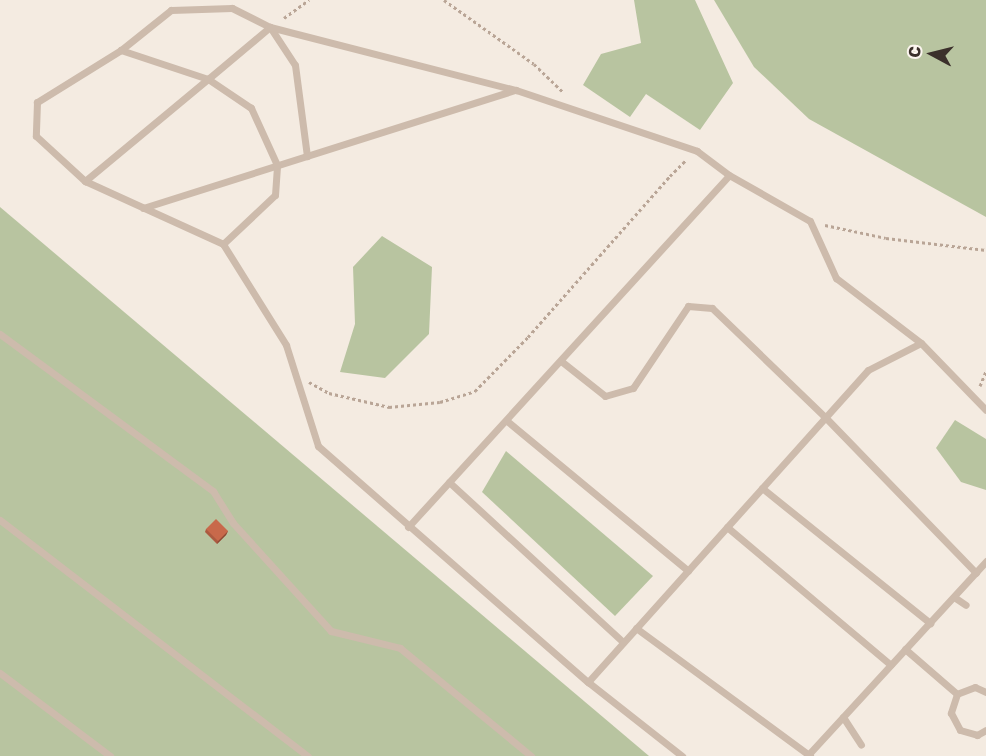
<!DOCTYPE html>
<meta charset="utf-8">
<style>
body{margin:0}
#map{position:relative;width:986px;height:756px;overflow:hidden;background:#f4ebe1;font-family:"Golos Text",sans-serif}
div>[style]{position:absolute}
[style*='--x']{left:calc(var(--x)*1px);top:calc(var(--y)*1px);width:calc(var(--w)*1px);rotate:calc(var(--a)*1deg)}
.green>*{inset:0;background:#b8c4a0}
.path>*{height:3px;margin-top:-1.5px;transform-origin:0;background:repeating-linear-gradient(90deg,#b9a596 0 3px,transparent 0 6px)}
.service>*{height:7px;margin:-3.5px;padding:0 3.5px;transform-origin:3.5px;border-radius:3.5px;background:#cdbbac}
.wall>*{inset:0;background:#ac5a40}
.shaded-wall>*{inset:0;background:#8c4a34}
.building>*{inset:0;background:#c8694b}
span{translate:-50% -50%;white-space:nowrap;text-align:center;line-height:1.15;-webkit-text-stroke:4.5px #fbf5ee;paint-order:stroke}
.north{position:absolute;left:902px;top:24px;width:60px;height:60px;-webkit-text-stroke:4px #fbf5ee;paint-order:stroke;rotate:277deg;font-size:16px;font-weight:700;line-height:24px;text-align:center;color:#3b302b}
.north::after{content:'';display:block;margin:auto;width:21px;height:27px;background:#3b302b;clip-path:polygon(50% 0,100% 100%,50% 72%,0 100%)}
</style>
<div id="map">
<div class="green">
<div style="clip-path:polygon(634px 0,695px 0,733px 83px,700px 130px,646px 94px,630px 117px,583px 85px,601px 54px,641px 43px)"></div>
<div style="clip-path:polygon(714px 0,986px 0,986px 217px,809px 119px,754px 67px)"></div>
<div style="clip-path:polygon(0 207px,649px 756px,0 756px)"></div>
<div style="clip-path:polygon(382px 236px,432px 267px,429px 334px,385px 378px,340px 372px,355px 324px,353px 267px)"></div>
<div style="clip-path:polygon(955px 420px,986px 439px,986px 490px,961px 482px,936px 448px)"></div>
<div style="clip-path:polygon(506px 451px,653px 576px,615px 616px,482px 492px)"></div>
</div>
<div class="path">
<div style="--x:444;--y:0;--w:110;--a:35.4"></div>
<div style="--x:534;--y:64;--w:40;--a:44"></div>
<div style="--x:284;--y:18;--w:31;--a:-36"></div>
<div style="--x:825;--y:225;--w:62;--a:12"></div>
<div style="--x:886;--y:238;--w:101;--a:6.8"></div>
<div style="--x:309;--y:382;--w:23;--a:29"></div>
<div style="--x:329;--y:393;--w:62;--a:13.1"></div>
<div style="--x:389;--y:407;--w:51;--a:-5.6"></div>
<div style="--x:440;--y:402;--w:37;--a:-17"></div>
<div style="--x:475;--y:391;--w:76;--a:-45.5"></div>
<div style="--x:528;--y:337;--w:215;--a:-48.6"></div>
<div style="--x:670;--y:176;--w:23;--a:-45"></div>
<div style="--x:980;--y:386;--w:16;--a:-68"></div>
</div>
<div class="service">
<div style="--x:121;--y:50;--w:64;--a:-38.7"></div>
<div style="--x:171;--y:10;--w:61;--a:-1.9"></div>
<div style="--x:232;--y:8;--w:42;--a:26.6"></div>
<div style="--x:270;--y:27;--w:45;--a:56.7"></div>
<div style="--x:295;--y:65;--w:92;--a:82.5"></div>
<div style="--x:85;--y:181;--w:152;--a:24.5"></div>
<div style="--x:223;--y:244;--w:119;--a:58"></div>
<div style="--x:286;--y:345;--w:106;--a:72.4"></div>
<div style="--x:318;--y:446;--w:359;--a:41.2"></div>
<div style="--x:588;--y:682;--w:120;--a:38.2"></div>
<div style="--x:143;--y:208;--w:391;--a:-17.6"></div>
<div style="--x:223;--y:244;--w:71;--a:-43.3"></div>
<div style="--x:275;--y:195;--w:30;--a:-86"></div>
<div style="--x:277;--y:165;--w:63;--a:-114.5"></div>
<div style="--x:251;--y:108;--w:52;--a:-146"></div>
<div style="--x:208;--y:79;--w:92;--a:-161.6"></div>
<div style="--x:121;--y:50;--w:99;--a:148.2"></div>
<div style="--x:37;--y:102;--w:34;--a:92"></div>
<div style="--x:36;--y:136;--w:67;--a:42.6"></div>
<div style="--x:85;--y:181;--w:160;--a:-39.7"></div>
<div style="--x:208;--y:79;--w:81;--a:-40"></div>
<div style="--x:270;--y:27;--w:254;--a:14.4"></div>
<div style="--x:516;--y:90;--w:191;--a:18.6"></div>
<div style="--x:697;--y:151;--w:40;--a:37"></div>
<div style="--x:729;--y:175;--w:93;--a:29.6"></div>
<div style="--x:810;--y:221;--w:63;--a:65.5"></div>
<div style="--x:836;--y:278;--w:107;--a:37.4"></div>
<div style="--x:921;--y:343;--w:93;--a:45.9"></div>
<div style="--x:0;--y:334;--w:265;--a:36.4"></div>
<div style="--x:213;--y:491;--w:38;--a:58"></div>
<div style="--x:233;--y:523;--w:146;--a:47.8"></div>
<div style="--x:331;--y:631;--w:71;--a:13.8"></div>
<div style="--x:400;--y:648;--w:170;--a:39.5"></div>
<div style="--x:561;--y:361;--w:56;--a:38.5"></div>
<div style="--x:605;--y:396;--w:29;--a:-16"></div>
<div style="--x:633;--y:388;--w:99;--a:-56.1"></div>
<div style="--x:688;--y:306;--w:24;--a:5"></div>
<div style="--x:712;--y:308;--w:157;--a:44"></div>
<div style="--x:825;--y:417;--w:217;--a:45.9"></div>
<div style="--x:507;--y:421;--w:235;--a:39.6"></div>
<div style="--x:449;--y:482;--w:236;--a:42.6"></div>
<div style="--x:762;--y:488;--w:216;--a:38.8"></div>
<div style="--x:0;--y:520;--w:388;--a:37.5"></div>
<div style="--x:408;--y:527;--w:476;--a:-47.6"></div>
<div style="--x:727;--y:527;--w:214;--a:40.1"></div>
<div style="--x:954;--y:597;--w:14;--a:34"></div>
<div style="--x:636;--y:628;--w:216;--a:36.3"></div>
<div style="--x:905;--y:649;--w:69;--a:40.9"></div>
<div style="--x:0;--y:673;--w:138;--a:37"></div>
<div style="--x:588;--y:682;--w:419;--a:-48.1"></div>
<div style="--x:868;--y:370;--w:59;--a:-27"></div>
<div style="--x:986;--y:692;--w:12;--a:-156"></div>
<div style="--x:975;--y:687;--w:19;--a:159"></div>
<div style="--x:957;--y:694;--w:20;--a:108"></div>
<div style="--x:951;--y:713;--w:19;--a:62"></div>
<div style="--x:960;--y:730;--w:18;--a:16"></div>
<div style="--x:977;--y:735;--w:10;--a:-29"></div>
<div style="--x:843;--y:717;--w:33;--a:57"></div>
<div style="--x:807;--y:756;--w:265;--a:-47.4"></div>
</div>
<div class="wall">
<div style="clip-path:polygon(206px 529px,228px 531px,226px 535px,217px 544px,205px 532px)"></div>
</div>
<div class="shaded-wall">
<div style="clip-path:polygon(228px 531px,226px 535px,217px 544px,218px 541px)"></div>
</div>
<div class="building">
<div style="clip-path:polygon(216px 519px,228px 531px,218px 541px,206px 529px)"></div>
</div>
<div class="north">С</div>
</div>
